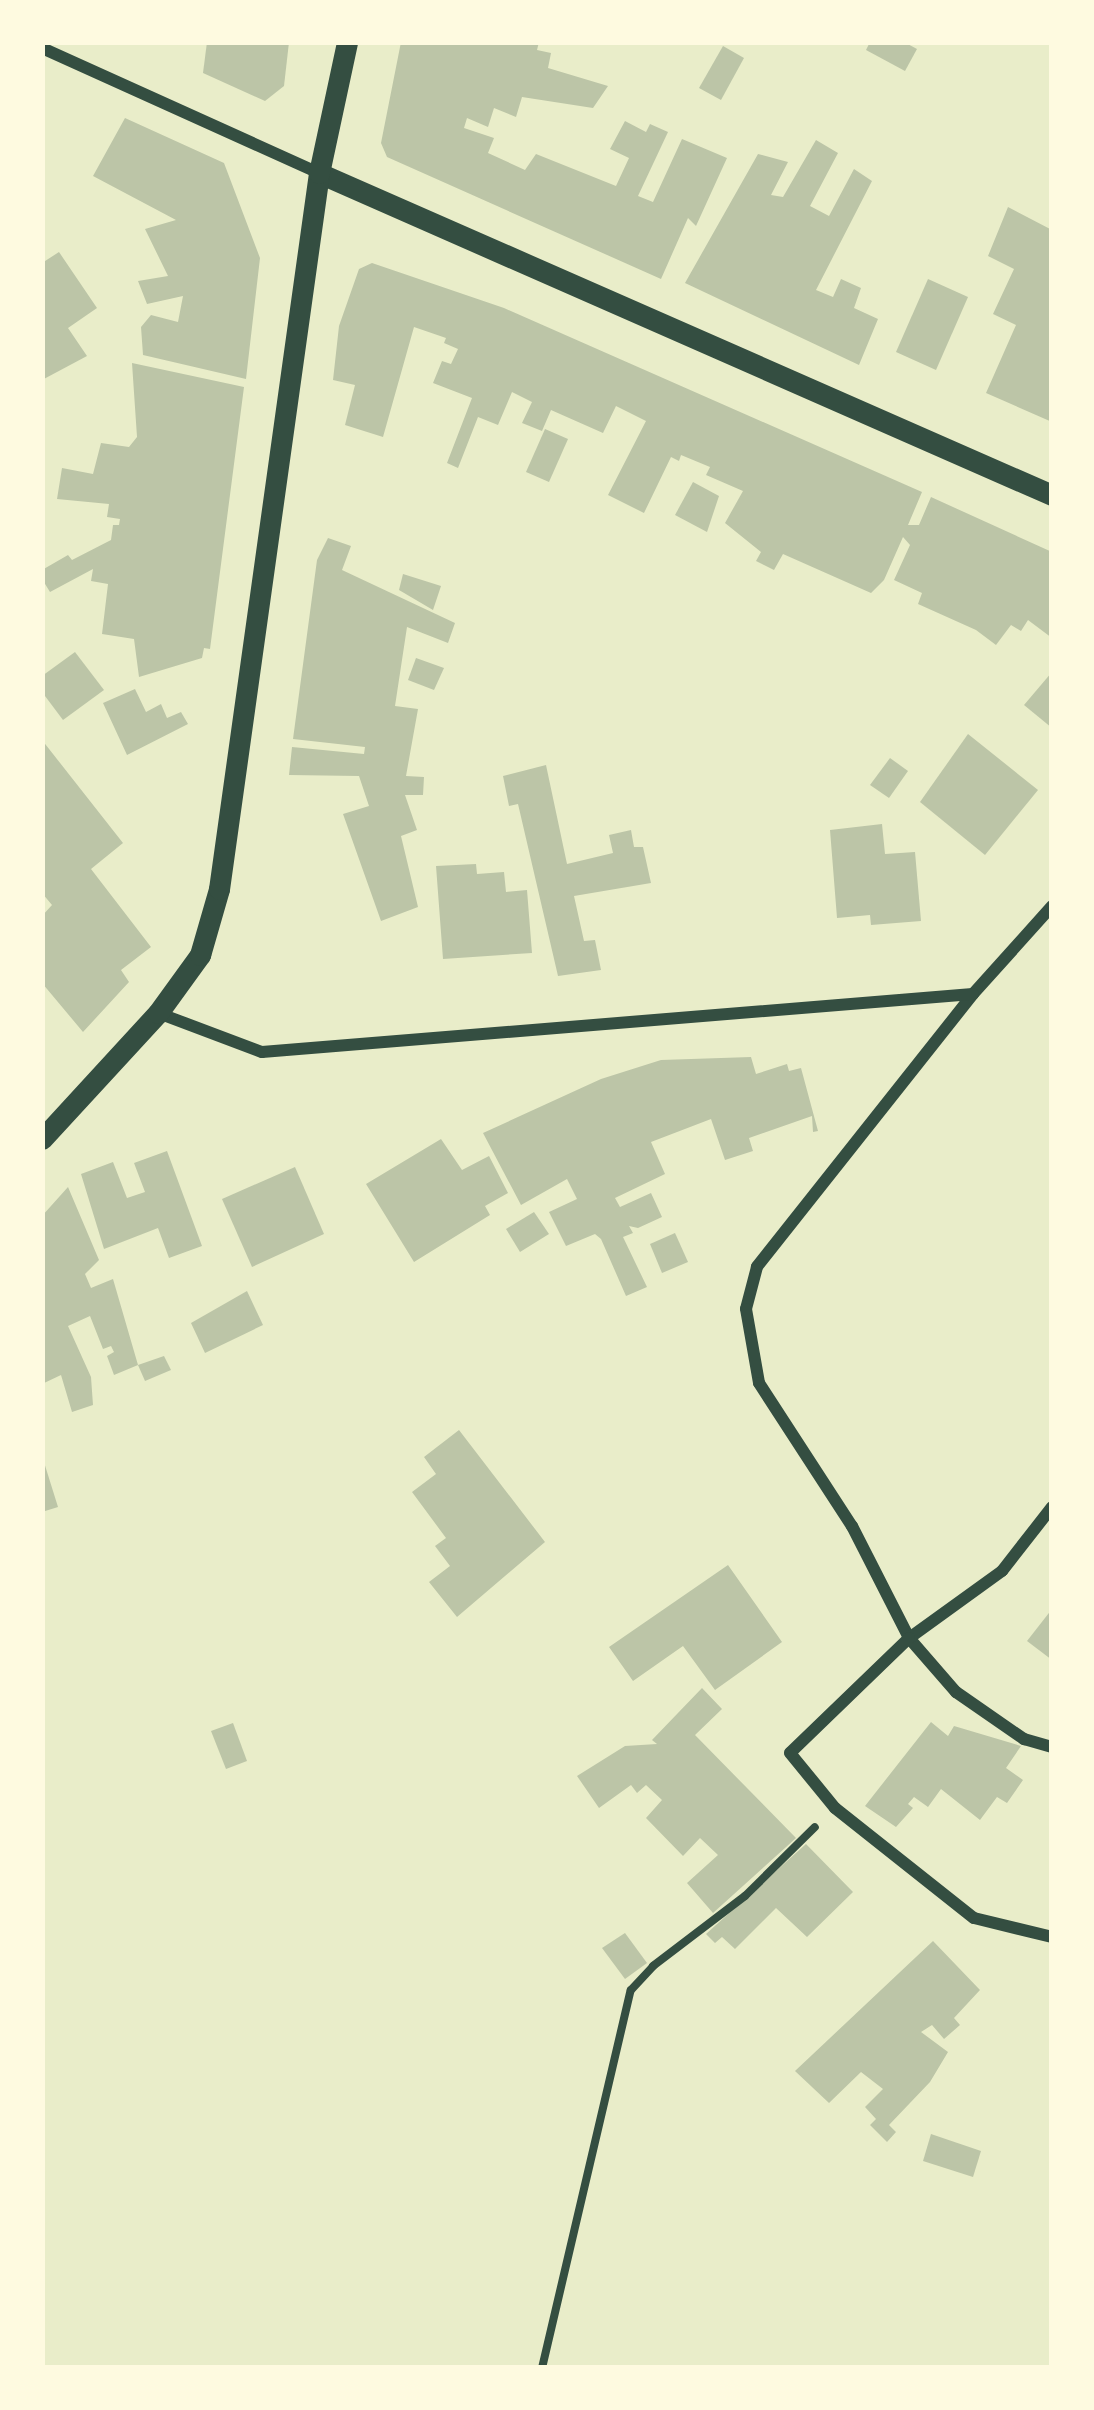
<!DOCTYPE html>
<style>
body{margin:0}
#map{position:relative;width:1094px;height:2410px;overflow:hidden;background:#e9edc9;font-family:"Fira Sans Condensed",sans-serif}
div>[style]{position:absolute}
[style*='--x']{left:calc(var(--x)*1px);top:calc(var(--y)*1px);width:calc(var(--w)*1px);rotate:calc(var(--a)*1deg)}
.building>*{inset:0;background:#bcc5a7}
.path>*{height:8px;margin:-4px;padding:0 4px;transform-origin:4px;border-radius:4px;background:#344e41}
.minor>*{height:12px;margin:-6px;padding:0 6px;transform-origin:6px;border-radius:6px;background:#344e41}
.tertiary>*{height:21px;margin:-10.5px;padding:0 10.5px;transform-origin:10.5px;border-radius:10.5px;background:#344e41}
span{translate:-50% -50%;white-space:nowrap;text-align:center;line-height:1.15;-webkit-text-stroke:9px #fefae0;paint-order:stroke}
.frame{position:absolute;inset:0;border:45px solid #fefae0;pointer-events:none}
</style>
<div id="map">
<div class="building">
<div style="clip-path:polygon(207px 42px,289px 42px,284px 86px,265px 101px,203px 73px)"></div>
<div style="clip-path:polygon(401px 42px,539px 42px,537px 50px,551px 53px,548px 68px,608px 86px,593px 108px,522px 97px,516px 117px,494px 108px,488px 127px,467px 118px,464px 128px,494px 138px,488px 153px,525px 170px,536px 154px,616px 186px,629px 158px,610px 149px,625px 121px,646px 132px,650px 124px,668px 132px,638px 196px,653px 202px,682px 139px,727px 158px,696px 226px,688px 218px,661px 279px,387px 157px,381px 143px)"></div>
<div style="clip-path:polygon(870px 42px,904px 42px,917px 49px,905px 71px,866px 50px)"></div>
<div style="clip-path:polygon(723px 46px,744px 58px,721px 100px,699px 88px)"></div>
<div style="clip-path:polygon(125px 118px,224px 163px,260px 258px,246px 379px,143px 355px,141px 327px,151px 315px,178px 322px,183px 296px,147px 304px,138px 281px,168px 276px,145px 229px,176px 220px,93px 176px)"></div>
<div style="clip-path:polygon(816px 140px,838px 153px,810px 206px,829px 216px,854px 169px,872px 181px,816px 290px,833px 297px,841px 279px,861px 288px,854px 308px,878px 319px,859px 365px,685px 283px,758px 154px,788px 162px,771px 195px,783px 197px)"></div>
<div style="clip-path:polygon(1008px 207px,1052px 230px,1052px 422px,986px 393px,1016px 325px,993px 314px,1014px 269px,988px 256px)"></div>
<div style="clip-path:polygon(59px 252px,97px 308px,68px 328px,87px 356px,42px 380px,42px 263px)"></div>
<div style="clip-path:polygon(372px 263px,504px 308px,922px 492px,908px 525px,919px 525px,931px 497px,1052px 552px,1052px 638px,1028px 620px,1021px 631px,1011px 625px,996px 645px,976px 630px,918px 604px,922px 593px,894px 580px,910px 545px,903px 537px,884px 580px,871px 593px,783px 554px,774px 570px,756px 561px,761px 552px,725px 523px,743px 491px,706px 475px,710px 467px,681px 455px,679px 461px,671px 457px,644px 513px,608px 495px,646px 421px,616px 406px,603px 433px,551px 410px,542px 431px,522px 423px,532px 402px,512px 392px,498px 425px,478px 417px,458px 468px,447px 463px,472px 398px,433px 383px,442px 361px,451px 364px,458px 349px,444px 343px,446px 338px,414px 327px,383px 437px,345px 425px,355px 385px,333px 380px,339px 326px,359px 269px)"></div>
<div style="clip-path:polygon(928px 279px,968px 297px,936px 370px,896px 352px)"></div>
<div style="clip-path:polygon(132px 363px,244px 387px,210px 649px,204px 648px,202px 658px,139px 677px,134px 639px,102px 634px,108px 584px,91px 581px,93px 569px,50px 592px,42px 579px,42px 570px,68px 555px,72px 560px,111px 540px,113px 525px,119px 525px,120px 519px,107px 517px,109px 504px,57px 499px,62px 468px,93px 474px,101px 443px,129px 447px,137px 437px)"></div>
<div style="clip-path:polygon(545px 429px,568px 439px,549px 482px,526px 472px)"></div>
<div style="clip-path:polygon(693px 482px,719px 496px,707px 532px,675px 515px)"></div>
<div style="clip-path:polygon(328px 538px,351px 546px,342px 570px,455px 623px,448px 643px,407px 627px,395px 706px,418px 709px,406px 776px,424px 777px,423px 795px,405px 795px,417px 830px,401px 836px,418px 907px,381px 921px,343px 814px,369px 806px,359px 776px,289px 775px,292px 747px,364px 754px,365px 747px,293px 739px,317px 560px)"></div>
<div style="clip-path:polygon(403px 574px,441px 586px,433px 610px,399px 590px)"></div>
<div style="clip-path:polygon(75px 652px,104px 690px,63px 720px,42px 692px,42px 676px)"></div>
<div style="clip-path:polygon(416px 658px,444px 668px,434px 690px,408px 680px)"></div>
<div style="clip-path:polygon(1052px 672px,1052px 728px,1024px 705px)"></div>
<div style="clip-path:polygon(135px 689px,146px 712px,161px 704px,167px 718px,181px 712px,188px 724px,127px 755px,103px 703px)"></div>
<div style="clip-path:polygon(968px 734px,1038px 790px,985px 855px,920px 802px)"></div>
<div style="clip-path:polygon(42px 740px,123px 843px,91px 869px,151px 947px,121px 970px,129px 982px,83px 1032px,42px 983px,42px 916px,52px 905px,42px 893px)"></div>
<div style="clip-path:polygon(890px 758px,908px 771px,889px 798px,870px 785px)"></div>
<div style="clip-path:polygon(546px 765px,567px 864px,613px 853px,609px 835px,631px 830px,634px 847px,643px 847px,651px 883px,574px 896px,584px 941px,595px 940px,601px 970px,558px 976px,518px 804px,509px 806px,503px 776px)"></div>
<div style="clip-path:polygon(882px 824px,885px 854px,915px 852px,921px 921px,871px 925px,870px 915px,837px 918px,830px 830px)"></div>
<div style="clip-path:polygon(476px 864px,477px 874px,504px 872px,506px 892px,527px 890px,532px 953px,443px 959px,436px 866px)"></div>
<div style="clip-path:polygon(751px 1057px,756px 1074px,787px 1064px,789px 1071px,801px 1068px,818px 1131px,813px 1132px,812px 1116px,749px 1138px,753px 1151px,725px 1160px,711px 1119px,651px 1142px,665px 1174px,615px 1198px,620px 1207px,651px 1193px,662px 1217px,638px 1228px,629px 1226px,633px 1233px,623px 1237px,647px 1287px,626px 1296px,601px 1239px,595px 1234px,566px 1246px,549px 1212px,577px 1199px,567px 1179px,521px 1205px,483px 1133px,601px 1079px,661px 1060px)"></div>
<div style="clip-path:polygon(441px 1139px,462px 1170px,489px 1156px,508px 1193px,485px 1206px,490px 1215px,414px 1262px,366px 1184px)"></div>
<div style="clip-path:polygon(167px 1151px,202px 1246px,169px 1258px,158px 1228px,104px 1249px,81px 1174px,113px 1162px,127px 1198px,145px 1192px,134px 1163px)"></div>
<div style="clip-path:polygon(295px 1167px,324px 1234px,252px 1267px,222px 1199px)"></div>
<div style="clip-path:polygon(68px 1187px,99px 1260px,85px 1274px,91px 1288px,113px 1279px,138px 1365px,114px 1375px,107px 1356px,114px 1352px,111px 1346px,103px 1349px,90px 1316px,68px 1326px,91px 1377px,93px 1405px,72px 1412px,61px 1375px,42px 1384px,42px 1216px)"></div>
<div style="clip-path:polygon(534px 1212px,549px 1234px,520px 1252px,506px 1229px)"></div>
<div style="clip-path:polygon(675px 1233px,688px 1262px,662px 1273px,650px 1244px)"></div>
<div style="clip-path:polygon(247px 1291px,263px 1325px,205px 1353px,191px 1323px)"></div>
<div style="clip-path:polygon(164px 1356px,171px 1370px,145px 1381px,138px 1365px)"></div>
<div style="clip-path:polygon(459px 1430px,545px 1542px,457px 1617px,429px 1582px,450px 1566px,435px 1546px,446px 1538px,412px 1492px,436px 1474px,424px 1457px)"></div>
<div style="clip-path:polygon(43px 1459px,58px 1507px,42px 1512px,42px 1460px)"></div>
<div style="clip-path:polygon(728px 1565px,782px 1642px,715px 1690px,683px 1646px,633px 1681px,609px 1647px)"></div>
<div style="clip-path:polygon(1052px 1609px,1052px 1660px,1027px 1641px)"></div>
<div style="clip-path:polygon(702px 1688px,722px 1709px,695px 1735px,796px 1838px,713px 1913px,687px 1883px,718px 1855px,700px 1838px,683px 1856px,646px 1818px,662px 1800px,646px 1785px,637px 1793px,631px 1785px,599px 1808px,577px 1776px,625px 1746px,657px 1744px,652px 1740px)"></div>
<div style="clip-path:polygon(931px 1722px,948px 1736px,954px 1726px,1021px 1746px,1006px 1768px,1023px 1780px,1007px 1803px,997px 1797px,980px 1820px,941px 1789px,928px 1807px,914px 1797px,908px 1804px,913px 1808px,896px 1827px,865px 1806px)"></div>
<div style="clip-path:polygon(233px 1723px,247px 1761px,226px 1769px,211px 1731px)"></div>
<div style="clip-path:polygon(806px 1844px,853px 1892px,807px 1937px,776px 1908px,735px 1949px,722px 1937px,715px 1943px,706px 1934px)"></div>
<div style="clip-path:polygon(625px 1933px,647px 1963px,625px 1979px,602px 1948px)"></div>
<div style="clip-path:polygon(933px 1941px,980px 1990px,954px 2018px,960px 2025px,944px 2039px,932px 2025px,921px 2032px,948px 2052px,930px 2082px,889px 2125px,896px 2132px,887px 2142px,870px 2125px,876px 2119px,865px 2107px,883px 2089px,861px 2072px,829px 2103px,795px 2071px)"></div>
<div style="clip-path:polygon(931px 2134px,981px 2151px,973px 2177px,923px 2161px)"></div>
</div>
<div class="path">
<div style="--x:542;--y:2368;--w:388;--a:-76.8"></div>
<div style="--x:631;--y:1990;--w:33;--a:-47"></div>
<div style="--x:653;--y:1966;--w:116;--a:-37.3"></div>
<div style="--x:745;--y:1896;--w:98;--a:-44.6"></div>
</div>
<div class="minor">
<div style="--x:42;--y:48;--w:304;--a:24.3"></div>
<div style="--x:1052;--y:906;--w:118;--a:131.9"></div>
<div style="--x:973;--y:994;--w:348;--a:128.4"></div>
<div style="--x:757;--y:1267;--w:43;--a:104.7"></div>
<div style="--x:746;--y:1309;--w:75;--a:80"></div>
<div style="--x:759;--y:1383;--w:171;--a:57"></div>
<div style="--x:852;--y:1526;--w:126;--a:63"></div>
<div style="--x:909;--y:1638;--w:72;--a:49"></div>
<div style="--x:956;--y:1692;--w:83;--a:34.7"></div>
<div style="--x:1024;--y:1739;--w:29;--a:16"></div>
<div style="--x:158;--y:1013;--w:111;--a:20.6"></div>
<div style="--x:262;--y:1052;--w:713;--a:-4.66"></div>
<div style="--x:1052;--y:1507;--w:81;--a:128"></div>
<div style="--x:1002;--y:1571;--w:115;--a:144.2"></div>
<div style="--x:909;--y:1638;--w:165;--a:136"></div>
<div style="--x:790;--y:1753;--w:71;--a:50.7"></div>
<div style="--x:835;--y:1808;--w:177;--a:38.4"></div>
<div style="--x:974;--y:1918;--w:80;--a:13.7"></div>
</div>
<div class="tertiary">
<div style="--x:319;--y:173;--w:801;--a:23.72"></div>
<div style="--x:42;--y:1139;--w:171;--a:-47.4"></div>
<div style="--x:158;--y:1013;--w:72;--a:-54.1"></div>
<div style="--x:200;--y:955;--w:69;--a:-73.9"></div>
<div style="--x:219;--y:889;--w:723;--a:-82.05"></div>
<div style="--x:319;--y:173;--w:134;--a:-77.9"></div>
</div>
<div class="frame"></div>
</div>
